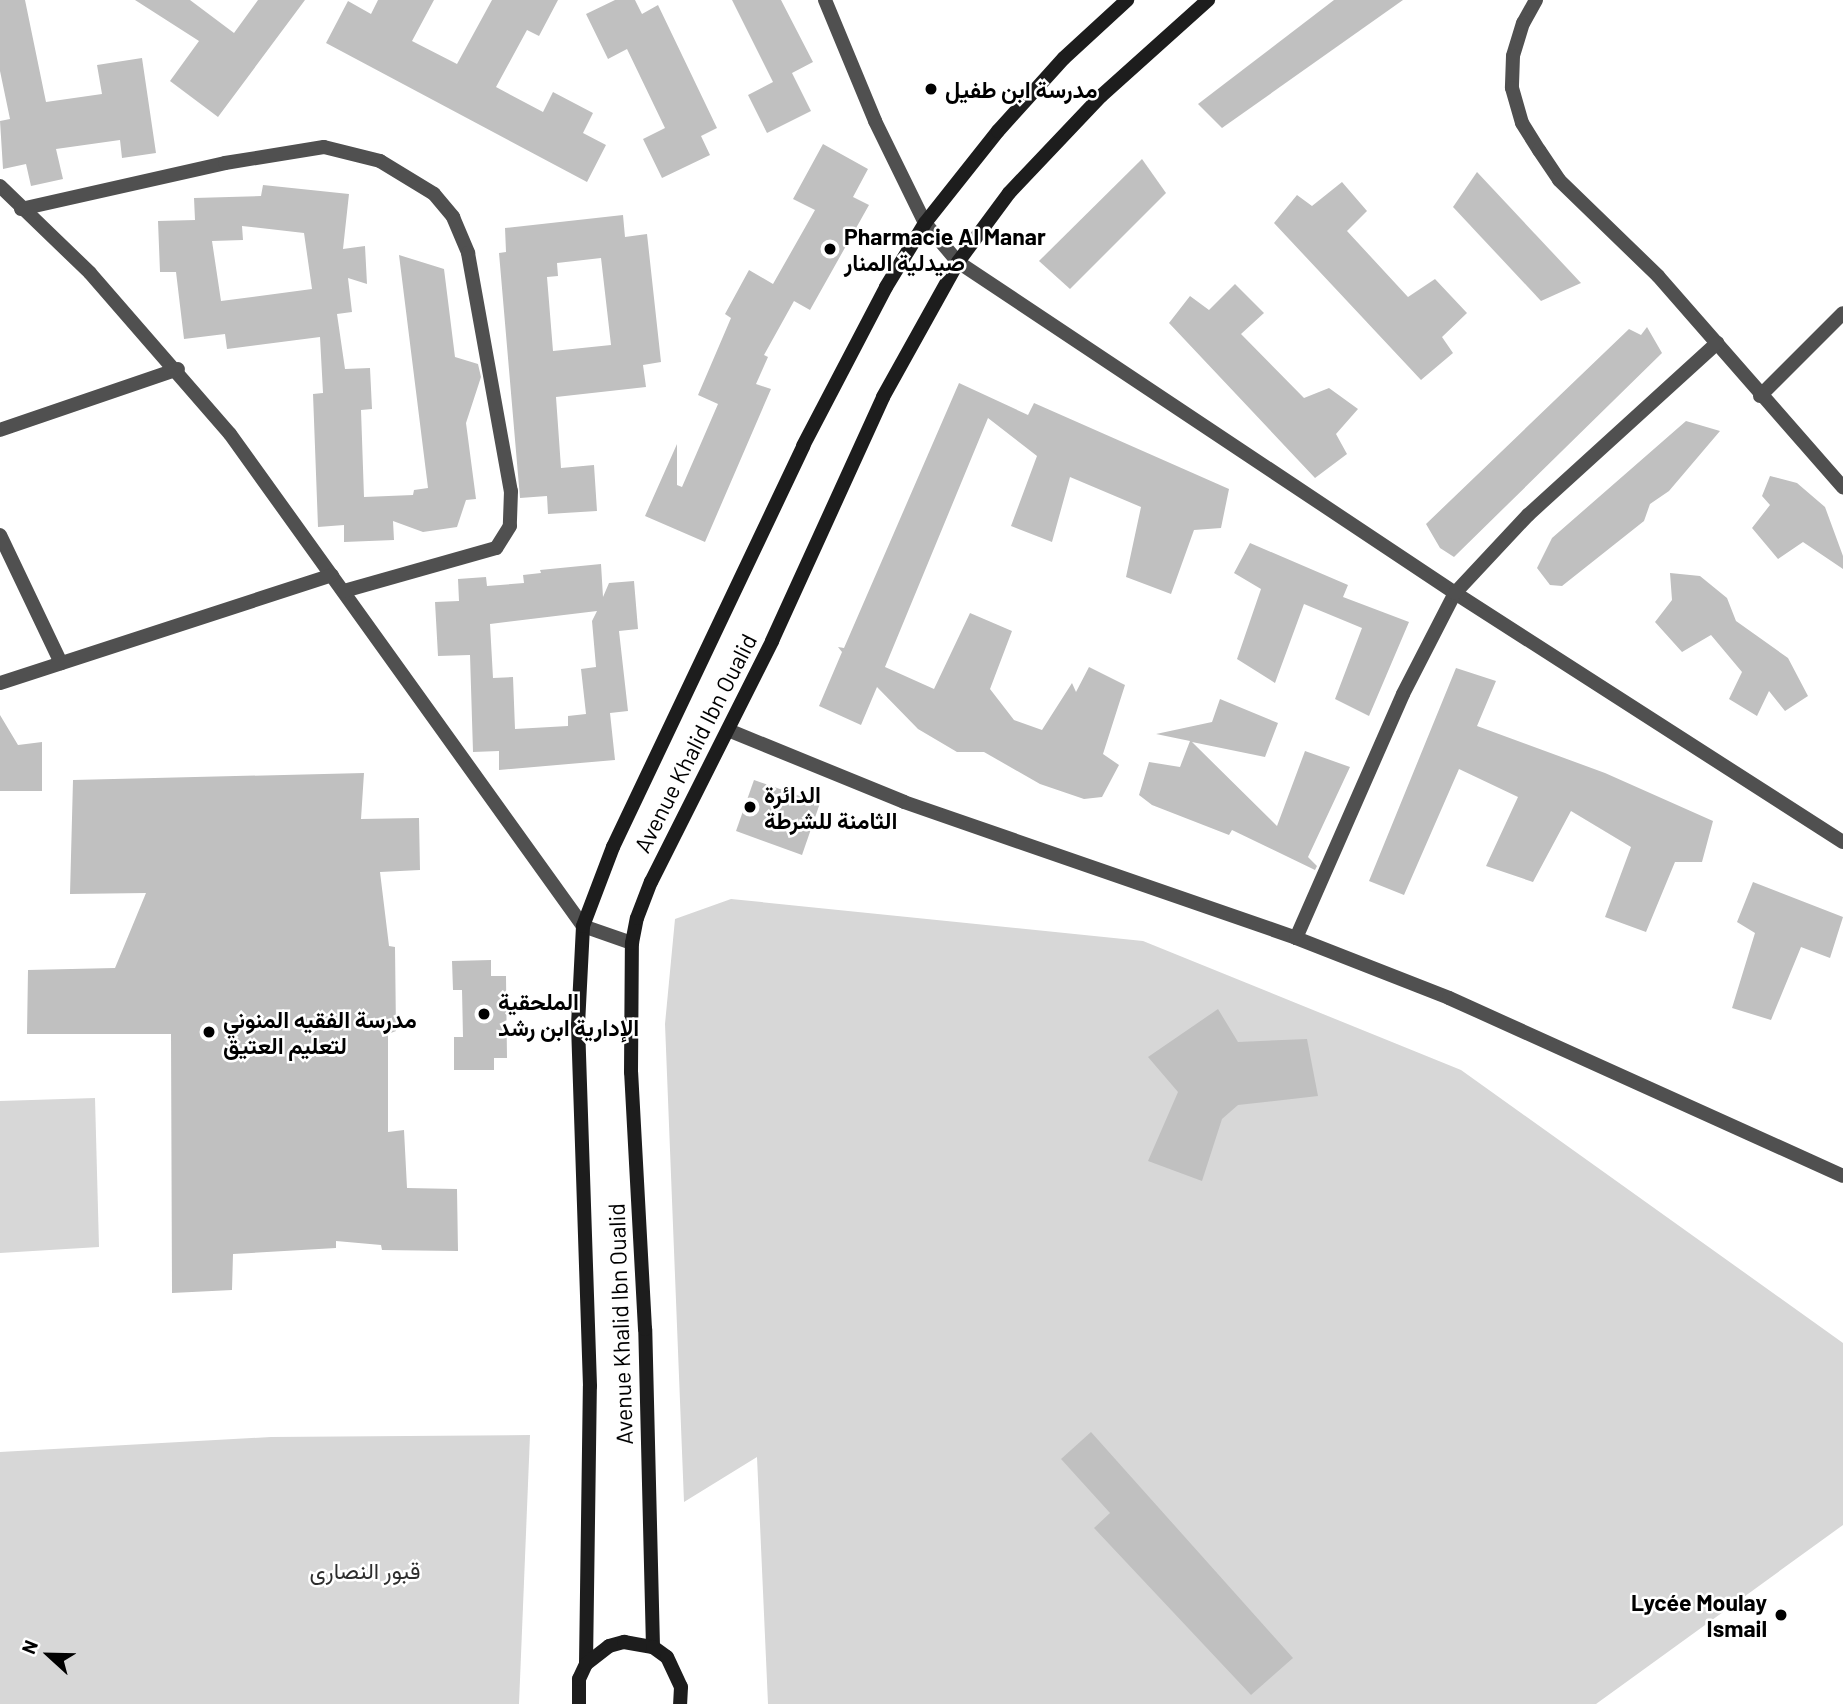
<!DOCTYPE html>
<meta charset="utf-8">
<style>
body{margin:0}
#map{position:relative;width:1843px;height:1704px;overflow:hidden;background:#fff;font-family:Barlow,Vazirmatn,sans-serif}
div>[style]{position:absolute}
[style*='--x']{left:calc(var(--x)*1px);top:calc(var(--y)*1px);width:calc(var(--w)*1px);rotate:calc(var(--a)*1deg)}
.green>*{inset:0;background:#d7d7d7}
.building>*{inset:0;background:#c0c0c0}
.street>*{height:14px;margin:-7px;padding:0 7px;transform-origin:7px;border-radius:7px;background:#505050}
.secondary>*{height:14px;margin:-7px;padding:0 7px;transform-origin:7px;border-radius:7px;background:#1d1d1d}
.dots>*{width:19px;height:19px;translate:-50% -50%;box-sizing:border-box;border:4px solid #fff;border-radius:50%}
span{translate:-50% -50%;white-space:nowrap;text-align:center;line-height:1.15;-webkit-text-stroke:5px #fff;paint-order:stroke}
.poi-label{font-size:23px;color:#000;font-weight:700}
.left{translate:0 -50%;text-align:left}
.right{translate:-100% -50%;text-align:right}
.street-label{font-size:23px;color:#000}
.park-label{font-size:23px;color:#2e2e2e}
.north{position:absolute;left:14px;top:1620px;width:70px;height:70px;-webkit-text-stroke:5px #fff;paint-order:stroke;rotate:292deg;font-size:19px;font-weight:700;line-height:28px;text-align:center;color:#000}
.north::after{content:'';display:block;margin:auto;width:24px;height:32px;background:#000;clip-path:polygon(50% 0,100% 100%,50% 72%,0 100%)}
</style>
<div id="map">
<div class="green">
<div style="clip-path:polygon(731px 899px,1143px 941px,1461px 1070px,1843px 1343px,1843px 1525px,1596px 1704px,768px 1704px,757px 1457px,684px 1502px,665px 1024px,675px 919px)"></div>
<div style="clip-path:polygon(95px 1098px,99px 1247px,0 1253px,0 1101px)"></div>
<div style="clip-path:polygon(530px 1435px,519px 1704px,0 1704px,0 1452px,271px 1437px)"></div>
</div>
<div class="building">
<div style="clip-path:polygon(0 0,25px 0,46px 102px,102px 94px,97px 65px,142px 58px,156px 153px,122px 158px,120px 140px,56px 149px,63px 179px,31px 186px,26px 164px,3px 169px,0 121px,10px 119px,0 71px)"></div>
<div style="clip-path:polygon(135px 0,190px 0,234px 33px,258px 0,305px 0,218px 117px,170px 81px,199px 41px)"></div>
<div style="clip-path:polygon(378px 0,434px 0,412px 41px,457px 64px,492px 0,558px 0,539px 36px,527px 30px,496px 87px,543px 112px,553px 92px,593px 113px,583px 133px,606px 145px,587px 182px,326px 43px,348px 1px,371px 14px)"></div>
<div style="clip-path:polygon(615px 0,635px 0,642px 14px,658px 5px,717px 128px,701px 136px,710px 155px,662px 178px,643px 139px,665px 128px,627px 49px,608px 59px,586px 14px)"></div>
<div style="clip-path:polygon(732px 0,781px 0,813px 62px,792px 73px,811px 111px,767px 133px,748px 95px,773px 82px)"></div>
<div style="clip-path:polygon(1334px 0,1403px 0,1222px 128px,1198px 104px)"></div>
<div style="clip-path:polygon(823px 144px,868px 169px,853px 197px,869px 205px,810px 310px,794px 301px,764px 355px,768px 357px,756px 384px,771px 389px,705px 542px,645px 516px,677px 444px,677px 485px,682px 487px,718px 404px,698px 395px,731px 318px,725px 314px,749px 270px,773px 284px,815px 210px,793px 199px)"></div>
<div style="clip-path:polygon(1142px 159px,1166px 193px,1070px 289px,1039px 261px)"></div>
<div style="clip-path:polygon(1477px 172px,1581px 283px,1541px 301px,1453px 207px)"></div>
<div style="clip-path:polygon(1342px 182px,1367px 211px,1347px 231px,1408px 297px,1435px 279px,1467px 313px,1442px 337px,1453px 353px,1421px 380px,1274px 223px,1297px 195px,1312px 206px)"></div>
<div style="clip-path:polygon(evenodd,263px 185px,349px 194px,343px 249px,365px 246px,367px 284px,348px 278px,352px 312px,337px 314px,345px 369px,370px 368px,372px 409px,361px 410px,364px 497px,413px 495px,414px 490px,428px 488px,399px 255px,444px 269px,455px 357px,478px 364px,481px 377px,466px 423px,476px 499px,466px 500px,457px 527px,423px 532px,393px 521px,394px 540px,344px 542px,344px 525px,318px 527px,313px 394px,323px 393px,320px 337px,227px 349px,225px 334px,184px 339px,176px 272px,160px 272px,158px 221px,195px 220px,194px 198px,261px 196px,263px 185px,242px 226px,304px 233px,312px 289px,221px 301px,212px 241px,243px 240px,242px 226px)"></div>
<div style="clip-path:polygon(evenodd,623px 215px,625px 237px,647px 234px,661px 362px,643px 365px,646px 387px,556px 397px,561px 468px,594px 465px,597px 511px,548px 514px,547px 496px,520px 498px,499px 253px,506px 252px,505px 228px,623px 215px,601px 258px,611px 345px,553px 351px,547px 277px,558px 276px,557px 263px,601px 258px)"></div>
<div style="clip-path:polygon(1235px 284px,1264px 313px,1241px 334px,1304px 398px,1329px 388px,1358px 409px,1336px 434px,1347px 454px,1315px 478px,1169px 323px,1190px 296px,1209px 310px)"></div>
<div style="clip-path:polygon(1647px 327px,1662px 353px,1454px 557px,1440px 548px,1426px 524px,1629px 329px,1641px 335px)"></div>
<div style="clip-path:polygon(959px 383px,1028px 415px,1034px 403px,1229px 489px,1221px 528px,1194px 530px,1171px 594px,1126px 577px,1141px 507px,1070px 477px,1052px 542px,1011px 526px,1037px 456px,988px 418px,885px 667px,934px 689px,970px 613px,1012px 631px,990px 689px,1014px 720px,1042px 730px,1072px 683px,1076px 692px,1089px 667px,1125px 685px,1103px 754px,1119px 765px,1102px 797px,1084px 799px,1040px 784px,984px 752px,957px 752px,918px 729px,877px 687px,861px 725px,819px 706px,842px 652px,838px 647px,844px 648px)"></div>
<div style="clip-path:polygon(1686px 421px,1720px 431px,1669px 491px,1650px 504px,1644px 521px,1562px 586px,1550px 585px,1537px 568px,1552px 538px)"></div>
<div style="clip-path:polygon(1770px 476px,1797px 483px,1825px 507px,1843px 556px,1843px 569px,1803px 542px,1778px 559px,1752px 528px,1770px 505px,1762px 496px)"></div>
<div style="clip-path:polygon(1250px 543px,1348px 585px,1343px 597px,1409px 622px,1369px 716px,1335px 699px,1362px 628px,1304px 604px,1275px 683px,1237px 659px,1261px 589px,1234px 573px)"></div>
<div style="clip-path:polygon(evenodd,601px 564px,603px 597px,609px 583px,634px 581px,638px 629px,619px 631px,628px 711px,610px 713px,615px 760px,499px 770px,499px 751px,473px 752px,470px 655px,438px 656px,435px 602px,459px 601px,458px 579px,486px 577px,487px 586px,524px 583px,523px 575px,541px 573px,540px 570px,601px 564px,597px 611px,592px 621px,596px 667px,581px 669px,586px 714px,568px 716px,568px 726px,515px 729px,513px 677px,493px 678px,490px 624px,597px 611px)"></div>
<div style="clip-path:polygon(1670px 573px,1700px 576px,1727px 598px,1736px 621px,1788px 658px,1808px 696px,1785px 711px,1769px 691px,1757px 716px,1729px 699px,1742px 672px,1711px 635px,1682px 652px,1655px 622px,1672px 600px)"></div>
<div style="clip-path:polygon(1456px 668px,1496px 681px,1477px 726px,1605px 773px,1713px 821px,1702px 862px,1675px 862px,1646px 932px,1605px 917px,1631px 847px,1571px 811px,1533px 882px,1486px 866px,1518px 797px,1459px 769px,1404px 895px,1369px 881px)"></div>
<div style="clip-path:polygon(1220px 699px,1278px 723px,1265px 757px,1192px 742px,1277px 826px,1305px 751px,1350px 767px,1308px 857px,1317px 866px,1315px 870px,1232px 830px,1229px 835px,1152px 805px,1139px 795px,1149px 762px,1180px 767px,1190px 741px,1156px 734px,1212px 722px)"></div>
<div style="clip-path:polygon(0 715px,18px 745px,42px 742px,42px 791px,0 791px)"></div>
<div style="clip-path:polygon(364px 773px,361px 819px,419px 818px,420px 870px,380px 872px,389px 946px,395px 947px,396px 1031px,388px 1034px,388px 1132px,404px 1130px,407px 1188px,457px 1189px,458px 1251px,382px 1250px,381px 1245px,336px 1241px,336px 1248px,233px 1254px,232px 1290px,172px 1293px,171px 1034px,27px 1034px,28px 970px,115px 968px,146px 893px,70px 894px,73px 780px)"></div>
<div style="clip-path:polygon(754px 780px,820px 803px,802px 855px,736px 831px)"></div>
<div style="clip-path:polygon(1753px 882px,1843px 917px,1830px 958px,1801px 947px,1771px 1020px,1732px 1008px,1755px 933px,1737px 922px)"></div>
<div style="clip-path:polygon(491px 960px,491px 976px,506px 976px,507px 1058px,494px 1058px,494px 1070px,454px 1070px,454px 1037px,463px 1037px,462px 990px,453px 990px,452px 961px)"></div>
<div style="clip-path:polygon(1218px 1009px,1238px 1042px,1307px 1039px,1318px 1096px,1238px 1105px,1222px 1119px,1202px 1181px,1148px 1161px,1178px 1092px,1148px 1057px)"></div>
<div style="clip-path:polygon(1091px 1432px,1293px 1658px,1251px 1695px,1094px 1528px,1110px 1513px,1061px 1459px)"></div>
</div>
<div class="street">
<div style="--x:825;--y:0;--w:131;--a:67.5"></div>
<div style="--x:875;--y:121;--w:114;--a:63.9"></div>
<div style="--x:925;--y:223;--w:51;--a:49.8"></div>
<div style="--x:958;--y:262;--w:597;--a:33.66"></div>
<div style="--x:1455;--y:593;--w:461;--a:32.7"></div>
<div style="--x:1536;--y:0;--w:26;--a:119"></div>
<div style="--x:1523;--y:23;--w:34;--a:107"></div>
<div style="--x:1513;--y:56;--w:32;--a:92"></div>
<div style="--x:1512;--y:88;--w:36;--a:74"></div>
<div style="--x:1522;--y:123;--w:32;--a:58"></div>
<div style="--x:1539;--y:150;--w:36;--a:56"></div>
<div style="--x:1559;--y:180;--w:138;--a:44.1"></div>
<div style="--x:1658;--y:276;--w:281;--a:48.8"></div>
<div style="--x:0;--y:186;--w:125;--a:44"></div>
<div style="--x:90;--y:273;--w:213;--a:49"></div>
<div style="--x:230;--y:434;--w:606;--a:54.34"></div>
<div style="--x:583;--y:926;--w:52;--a:19.1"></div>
<div style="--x:21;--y:209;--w:209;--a:-12.7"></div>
<div style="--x:225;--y:163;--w:100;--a:-9.2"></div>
<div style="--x:324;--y:147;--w:58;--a:14"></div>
<div style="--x:380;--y:161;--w:63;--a:31.4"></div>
<div style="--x:434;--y:194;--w:30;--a:50"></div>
<div style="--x:453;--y:217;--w:39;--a:67"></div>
<div style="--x:468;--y:253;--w:242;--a:79.8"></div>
<div style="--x:511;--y:491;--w:35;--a:92"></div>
<div style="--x:510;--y:526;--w:26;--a:122"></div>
<div style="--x:496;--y:548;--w:158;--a:164.2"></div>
<div style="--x:1760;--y:396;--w:117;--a:-45"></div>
<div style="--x:0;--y:430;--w:188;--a:-18.9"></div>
<div style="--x:0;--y:535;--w:142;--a:64.5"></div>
<div style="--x:0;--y:683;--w:349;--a:-18"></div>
<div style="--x:728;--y:730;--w:190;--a:22.2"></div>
<div style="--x:904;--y:802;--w:415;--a:19.1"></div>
<div style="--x:1296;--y:938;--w:164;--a:21.4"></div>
<div style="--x:1449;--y:998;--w:432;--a:24.3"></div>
<div style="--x:1296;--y:938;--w:266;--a:-66.3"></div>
<div style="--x:1403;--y:694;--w:114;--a:-62.8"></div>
<div style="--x:1455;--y:593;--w:107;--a:-46.9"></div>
<div style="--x:1528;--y:515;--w:256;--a:-42.3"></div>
</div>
<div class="secondary">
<div style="--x:653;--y:1647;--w:318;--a:-91.4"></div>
<div style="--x:645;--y:1329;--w:257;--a:-93.1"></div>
<div style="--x:631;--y:1072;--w:129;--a:-89.6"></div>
<div style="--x:632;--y:943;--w:25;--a:-79"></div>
<div style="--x:637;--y:918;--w:39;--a:-69"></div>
<div style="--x:651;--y:882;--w:270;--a:-63.3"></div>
<div style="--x:772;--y:641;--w:268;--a:-65.5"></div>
<div style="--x:883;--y:397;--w:154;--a:-60.9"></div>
<div style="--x:958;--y:262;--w:86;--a:-53.5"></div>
<div style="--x:1009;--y:193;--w:134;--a:-46.5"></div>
<div style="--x:1101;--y:96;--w:144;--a:-41.9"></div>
<div style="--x:586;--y:1664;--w:278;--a:-89.2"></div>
<div style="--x:590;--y:1386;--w:361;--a:-91.9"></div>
<div style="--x:578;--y:1025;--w:99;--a:-87.1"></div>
<div style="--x:583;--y:926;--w:85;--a:-69.2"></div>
<div style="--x:613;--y:847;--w:444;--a:-64.6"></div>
<div style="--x:803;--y:446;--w:179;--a:-62.4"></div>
<div style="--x:886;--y:287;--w:75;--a:-58.6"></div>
<div style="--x:925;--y:223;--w:117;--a:-51.6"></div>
<div style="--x:998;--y:131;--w:98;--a:-47.9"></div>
<div style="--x:1064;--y:58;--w:86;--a:-42.6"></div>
<div style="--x:579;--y:1704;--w:25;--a:-90"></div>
<div style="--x:579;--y:1679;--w:17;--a:-65"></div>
<div style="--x:586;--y:1664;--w:29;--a:-38"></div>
<div style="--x:609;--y:1646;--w:16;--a:-15"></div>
<div style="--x:624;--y:1642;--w:29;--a:10"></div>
<div style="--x:653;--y:1647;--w:17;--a:36"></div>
<div style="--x:667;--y:1657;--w:33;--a:65"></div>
<div style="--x:681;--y:1687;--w:17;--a:93"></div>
</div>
<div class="dots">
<div style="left:931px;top:89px;background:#000"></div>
<div style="left:830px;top:249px;background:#000"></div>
<div style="left:750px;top:807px;background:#000"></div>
<div style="left:484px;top:1014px;background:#000"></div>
<div style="left:209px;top:1032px;background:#000"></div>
<div style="left:1781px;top:1615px;background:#000"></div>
</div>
<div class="poi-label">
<span class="left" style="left:945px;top:89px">مدرسة ابن طفيل</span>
<span class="left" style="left:844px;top:249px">Pharmacie Al Manar<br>صيدلية المنار</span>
<span class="left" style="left:764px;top:807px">الدائرة<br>الثامنة للشرطة</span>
<span class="left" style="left:498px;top:1014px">الملحقية<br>الإدارية ابن رشد</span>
<span class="left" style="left:223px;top:1032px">مدرسة الفقيه المنوني<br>لتعليم العتيق</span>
<span class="right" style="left:1767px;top:1615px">Lycée Moulay<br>Ismail</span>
</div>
<div class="street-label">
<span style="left:695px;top:743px;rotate:-63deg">Avenue Khalid Ibn Oualid</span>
<span style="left:620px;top:1324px;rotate:-92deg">Avenue Khalid Ibn Oualid</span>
</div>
<div class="park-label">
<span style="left:365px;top:1570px">قبور النصارى</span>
</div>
<div class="north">N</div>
</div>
